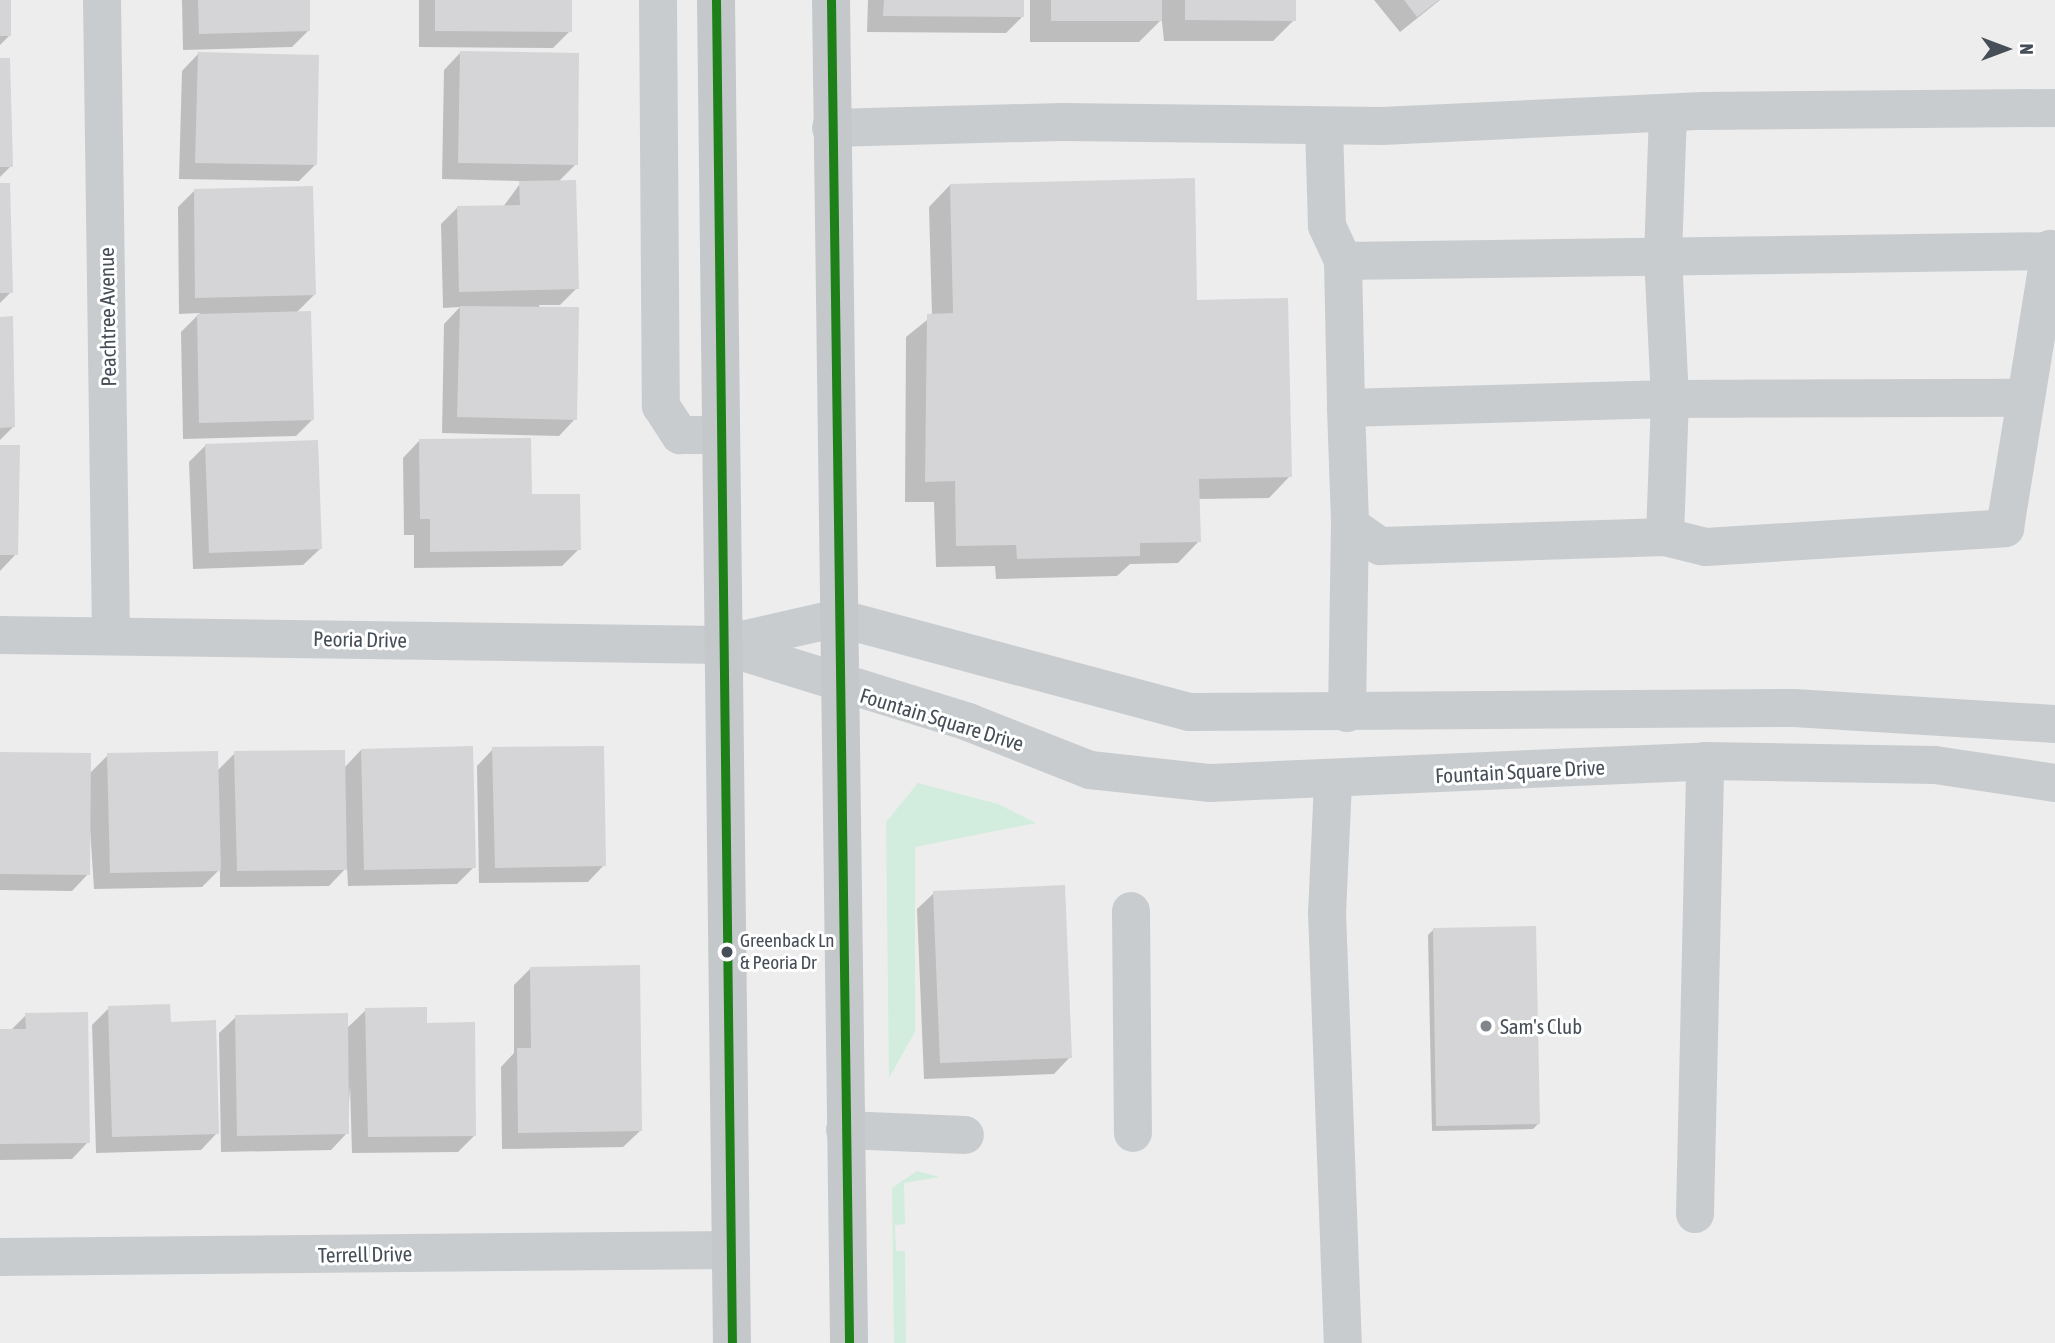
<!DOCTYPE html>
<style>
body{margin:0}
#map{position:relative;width:2055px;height:1343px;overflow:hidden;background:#eeeded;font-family:"Asap Condensed",sans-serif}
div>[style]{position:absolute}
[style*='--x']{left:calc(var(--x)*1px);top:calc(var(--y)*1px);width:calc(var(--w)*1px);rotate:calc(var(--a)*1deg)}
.green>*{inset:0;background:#d2ecde}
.shadow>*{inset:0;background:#0003}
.building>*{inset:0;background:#d5d5d7}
.minor>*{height:38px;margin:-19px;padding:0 19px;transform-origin:19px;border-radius:19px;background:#c9ccce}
.major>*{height:38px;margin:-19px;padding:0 19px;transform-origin:19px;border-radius:19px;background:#c5c8cb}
.bus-1>*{height:9px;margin:-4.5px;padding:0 4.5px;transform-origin:4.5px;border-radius:4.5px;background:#1e8019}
.dots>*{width:19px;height:19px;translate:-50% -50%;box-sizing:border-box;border:4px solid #fff;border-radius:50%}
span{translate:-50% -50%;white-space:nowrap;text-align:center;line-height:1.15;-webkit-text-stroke:6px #fff;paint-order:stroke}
.bus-label{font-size:19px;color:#464e58}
.left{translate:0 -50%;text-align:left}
.street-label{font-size:21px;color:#464e58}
.poi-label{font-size:21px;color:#464e58}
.north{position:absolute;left:1971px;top:14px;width:70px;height:70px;-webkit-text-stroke:5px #fff;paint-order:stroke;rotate:90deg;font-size:19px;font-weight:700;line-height:28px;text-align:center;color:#464e58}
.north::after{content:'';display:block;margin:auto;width:24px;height:32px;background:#464e58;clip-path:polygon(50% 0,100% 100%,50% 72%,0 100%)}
</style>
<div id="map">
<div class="green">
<div style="clip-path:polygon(918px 783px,998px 804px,1036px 823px,915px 847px,915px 1032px,889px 1078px,886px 822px)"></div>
<div style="clip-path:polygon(917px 1171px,940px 1177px,904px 1183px,905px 1224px,895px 1225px,896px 1251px,905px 1251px,906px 1343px,894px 1343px,892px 1188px)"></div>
</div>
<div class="shadow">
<div style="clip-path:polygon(0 0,10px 0,9px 36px,0 45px)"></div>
<div style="clip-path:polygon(182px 0,308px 0,309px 30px,292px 47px,183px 50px)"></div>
<div style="clip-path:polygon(419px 0,570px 0,570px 31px,553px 48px,419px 47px)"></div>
<div style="clip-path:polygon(868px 0,1023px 0,1023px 16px,1006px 33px,867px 32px)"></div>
<div style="clip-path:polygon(1030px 0,1295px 0,1294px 20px,1273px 41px,1164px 41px,1160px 4px,1160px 21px,1139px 42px,1030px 42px)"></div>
<div style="clip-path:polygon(1374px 0,1440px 0,1400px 32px)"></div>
<div style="clip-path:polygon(460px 53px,576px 164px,558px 182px,577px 288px,560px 305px,539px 305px,575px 419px,559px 436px,442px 433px,444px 324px,460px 307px,443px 308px,441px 224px,457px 208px,503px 207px,522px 181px,442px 179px,444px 70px)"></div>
<div style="clip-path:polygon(198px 54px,316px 164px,299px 181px,179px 179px,182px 71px)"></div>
<div style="clip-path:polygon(0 60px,11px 166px,0 177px)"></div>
<div style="clip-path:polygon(0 185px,11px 292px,0 303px)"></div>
<div style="clip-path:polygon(950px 185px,1195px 302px,1290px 476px,1269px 498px,1198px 499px,1199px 541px,1178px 563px,1130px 564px,1117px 576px,996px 579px,995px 566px,936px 567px,934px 502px,905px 502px,906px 337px,932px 316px,929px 207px)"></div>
<div style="clip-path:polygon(195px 190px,314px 295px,296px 313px,312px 420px,296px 436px,183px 439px,181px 332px,200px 313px,179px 314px,178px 207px)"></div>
<div style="clip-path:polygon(0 318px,13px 427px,0 440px)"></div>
<div style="clip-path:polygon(419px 441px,530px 496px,579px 549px,562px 566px,414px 568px,414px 535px,404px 535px,403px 458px)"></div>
<div style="clip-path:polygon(206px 445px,320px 549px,303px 565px,193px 569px,189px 462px)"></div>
<div style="clip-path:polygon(0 447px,16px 554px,0 571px)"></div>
<div style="clip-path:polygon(493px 749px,604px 865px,588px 882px,479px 883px,477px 766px)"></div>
<div style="clip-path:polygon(361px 750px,474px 867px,457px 884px,348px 886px,347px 867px,329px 886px,220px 887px,220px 869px,202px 887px,94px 889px,89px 813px,88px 874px,72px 891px,0 890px,0 754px,89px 774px,108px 755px,217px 771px,235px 753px,344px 768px)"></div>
<div style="clip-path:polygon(934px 893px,1070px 1057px,1054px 1074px,924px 1079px,917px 909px)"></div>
<div style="clip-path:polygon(1433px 930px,1538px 1124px,1533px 1129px,1432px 1131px,1428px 935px)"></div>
<div style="clip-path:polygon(531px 968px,640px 1131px,623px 1147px,502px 1149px,501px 1067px,514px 1053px,514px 985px)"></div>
<div style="clip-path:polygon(109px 1008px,169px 1023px,217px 1133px,201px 1150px,96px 1153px,92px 1025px)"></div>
<div style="clip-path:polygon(366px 1010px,425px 1025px,475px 1135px,458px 1152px,352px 1153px,350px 1086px,347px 1133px,331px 1150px,221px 1152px,219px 1033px,236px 1017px,346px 1029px)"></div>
<div style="clip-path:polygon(26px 1015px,88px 1142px,72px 1159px,0 1160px,0 1031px,10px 1031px)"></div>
</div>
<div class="building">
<div style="clip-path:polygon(0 0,11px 0,11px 36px,0 36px)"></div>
<div style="clip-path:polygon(198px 0,310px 0,310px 31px,199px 34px)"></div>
<div style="clip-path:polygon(435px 0,572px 0,572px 32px,435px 31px)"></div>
<div style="clip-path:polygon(884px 0,1024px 0,1024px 17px,883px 16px)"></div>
<div style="clip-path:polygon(1051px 0,1162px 0,1162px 21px,1051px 21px)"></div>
<div style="clip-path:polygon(1185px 0,1296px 0,1296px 21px,1185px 20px)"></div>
<div style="clip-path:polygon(1404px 0,1439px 0,1417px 17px)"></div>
<div style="clip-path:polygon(460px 51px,579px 53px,578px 165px,458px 163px)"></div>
<div style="clip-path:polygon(198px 52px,319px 55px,317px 165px,195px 163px)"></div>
<div style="clip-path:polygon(0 58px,10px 58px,13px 167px,0 167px)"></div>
<div style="clip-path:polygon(1195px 178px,1197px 300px,1288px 298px,1292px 477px,1199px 479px,1201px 542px,1140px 543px,1140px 556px,1017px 559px,1016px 545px,956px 546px,955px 481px,925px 482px,927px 314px,953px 313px,950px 184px)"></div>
<div style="clip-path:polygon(576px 180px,579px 289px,459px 292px,457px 206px,520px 205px,519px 181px)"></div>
<div style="clip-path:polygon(0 183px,10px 183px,13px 293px,0 293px)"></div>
<div style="clip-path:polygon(313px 186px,316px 295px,195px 298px,194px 189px)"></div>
<div style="clip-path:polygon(460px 306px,579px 307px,577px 420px,457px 417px)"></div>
<div style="clip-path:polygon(311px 311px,314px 420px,199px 423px,197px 314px)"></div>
<div style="clip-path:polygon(13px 316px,15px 427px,0 428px,0 317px)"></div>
<div style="clip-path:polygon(531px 438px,532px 494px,580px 494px,581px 550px,430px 552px,430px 519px,420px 519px,419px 439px)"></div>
<div style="clip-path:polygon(318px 440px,322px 549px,209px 553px,205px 444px)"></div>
<div style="clip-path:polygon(0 445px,20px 445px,18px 555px,0 555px)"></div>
<div style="clip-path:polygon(473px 746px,476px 868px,364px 870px,361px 749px)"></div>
<div style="clip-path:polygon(604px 746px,606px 866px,495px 868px,492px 747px)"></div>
<div style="clip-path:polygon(345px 750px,347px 870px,237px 871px,234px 751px)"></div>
<div style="clip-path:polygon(218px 751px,221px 871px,110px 873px,107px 753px)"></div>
<div style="clip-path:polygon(0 752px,91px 753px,90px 875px,0 874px)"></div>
<div style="clip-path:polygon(1065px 885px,1072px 1058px,940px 1063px,933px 891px)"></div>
<div style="clip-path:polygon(1536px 926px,1540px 1124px,1436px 1126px,1433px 928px)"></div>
<div style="clip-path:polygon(640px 965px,642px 1131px,518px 1133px,517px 1048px,531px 1048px,530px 967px)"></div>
<div style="clip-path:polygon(170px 1004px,171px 1022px,216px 1020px,219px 1134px,112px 1137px,108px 1006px)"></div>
<div style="clip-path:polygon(427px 1007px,427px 1023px,475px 1022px,476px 1136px,368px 1137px,365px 1008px)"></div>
<div style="clip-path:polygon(88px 1012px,90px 1143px,0 1144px,0 1029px,26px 1029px,25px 1013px)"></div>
<div style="clip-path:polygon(348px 1013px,349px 1134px,237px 1136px,235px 1015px)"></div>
</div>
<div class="minor">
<div style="--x:102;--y:0;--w:634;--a:89.19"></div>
<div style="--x:658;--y:0;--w:406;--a:89.6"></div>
<div style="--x:661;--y:406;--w:35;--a:57"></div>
<div style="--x:680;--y:435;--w:38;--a:0"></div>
<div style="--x:1668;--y:113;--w:143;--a:92"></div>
<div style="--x:1663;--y:256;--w:143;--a:87.2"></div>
<div style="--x:1670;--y:399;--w:355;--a:-0.2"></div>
<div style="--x:1324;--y:126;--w:100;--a:88.3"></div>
<div style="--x:1327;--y:226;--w:38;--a:65"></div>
<div style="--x:1343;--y:261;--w:712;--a:-0.8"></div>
<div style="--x:831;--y:128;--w:231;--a:-1.5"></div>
<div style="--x:1062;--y:122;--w:320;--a:0.7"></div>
<div style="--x:1382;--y:126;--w:321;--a:-2.7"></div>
<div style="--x:1703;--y:111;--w:352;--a:-0.5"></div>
<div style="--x:1343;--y:261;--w:147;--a:88.8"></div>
<div style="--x:1346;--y:408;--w:324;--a:-1.6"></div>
<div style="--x:1670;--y:399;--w:138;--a:92.1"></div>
<div style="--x:1665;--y:537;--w:42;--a:13.7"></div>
<div style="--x:1706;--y:547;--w:300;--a:-3.6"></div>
<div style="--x:2005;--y:528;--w:283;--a:-80.8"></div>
<div style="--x:1346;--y:408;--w:117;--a:88"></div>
<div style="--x:1350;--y:525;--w:37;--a:35"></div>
<div style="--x:1380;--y:546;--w:285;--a:-1.8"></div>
<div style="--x:0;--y:635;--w:720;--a:0.8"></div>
<div style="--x:720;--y:645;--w:121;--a:-12.9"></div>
<div style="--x:838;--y:618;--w:363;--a:15"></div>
<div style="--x:1189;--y:712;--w:605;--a:-0.38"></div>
<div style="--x:1794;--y:708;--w:261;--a:3.5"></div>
<div style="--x:720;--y:645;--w:260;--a:17.2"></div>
<div style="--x:968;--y:722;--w:131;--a:21.5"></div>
<div style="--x:1090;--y:770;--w:121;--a:6.2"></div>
<div style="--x:1210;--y:783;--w:495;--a:-2.5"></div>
<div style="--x:1705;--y:761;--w:230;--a:1"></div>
<div style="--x:1935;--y:765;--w:121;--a:8.5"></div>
<div style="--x:1347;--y:713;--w:188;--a:-89.1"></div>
<div style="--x:1333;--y:782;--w:130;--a:92.6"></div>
<div style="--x:1327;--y:912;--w:431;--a:87.9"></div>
<div style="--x:1131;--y:911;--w:222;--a:89.5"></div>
<div style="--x:845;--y:1130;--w:120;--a:2.4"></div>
<div style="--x:1695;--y:1214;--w:453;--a:-88.7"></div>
<div style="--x:0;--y:1257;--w:729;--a:-0.55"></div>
</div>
<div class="major">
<div style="--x:716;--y:0;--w:1343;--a:89.32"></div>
<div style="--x:831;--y:0;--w:1343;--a:89.23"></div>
</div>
<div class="bus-1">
<div style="--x:716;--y:0;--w:1343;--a:89.32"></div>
<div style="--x:831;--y:0;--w:1343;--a:89.23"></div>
</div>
<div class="dots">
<div style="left:727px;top:952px;background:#464e58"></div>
<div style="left:1486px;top:1026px;background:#81868c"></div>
</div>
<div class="bus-label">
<span class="left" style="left:740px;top:952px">Greenback Ln<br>&amp; Peoria Dr</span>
</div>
<div class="street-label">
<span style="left:107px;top:317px;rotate:-91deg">Peachtree Avenue</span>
<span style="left:360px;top:639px;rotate:1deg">Peoria Drive</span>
<span style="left:942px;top:719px;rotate:17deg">Fountain Square Drive</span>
<span style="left:1520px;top:771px;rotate:-3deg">Fountain Square Drive</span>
<span style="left:365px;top:1254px;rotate:-1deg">Terrell Drive</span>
</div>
<div class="poi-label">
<span class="left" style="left:1500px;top:1026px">Sam's Club</span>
</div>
<div class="north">N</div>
</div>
